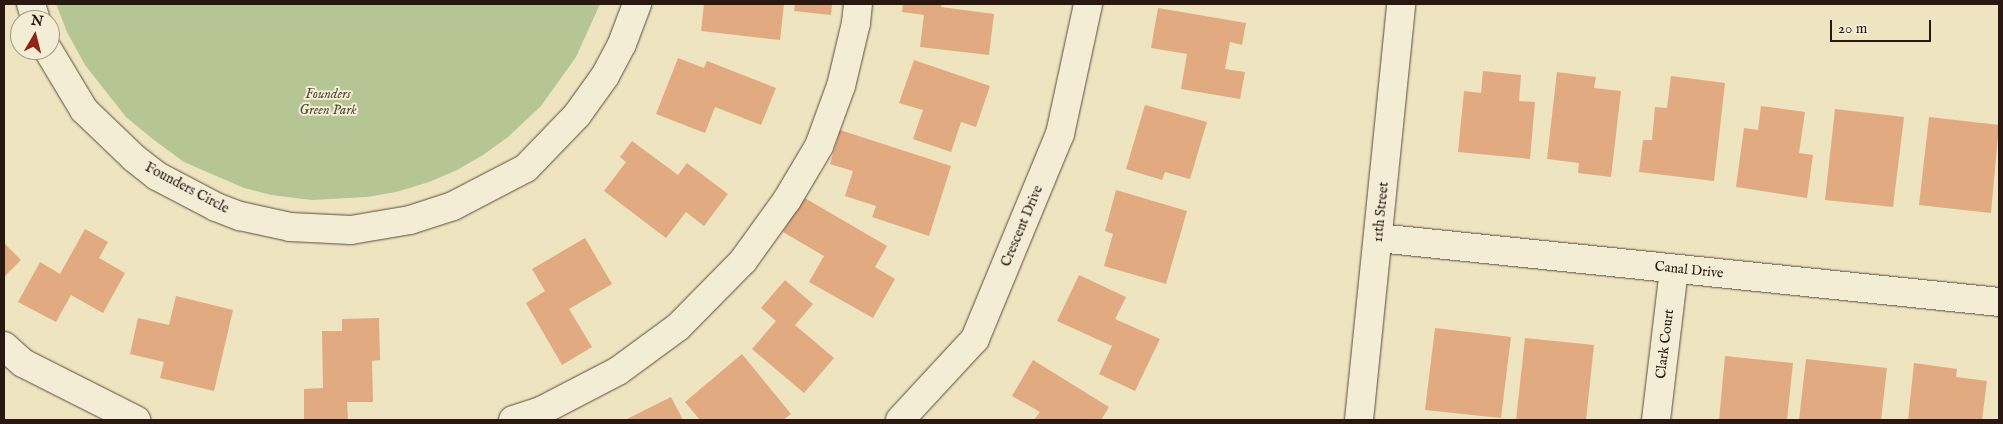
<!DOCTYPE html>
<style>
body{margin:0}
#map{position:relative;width:2003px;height:424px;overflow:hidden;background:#eee4c0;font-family:"IM FELL English",serif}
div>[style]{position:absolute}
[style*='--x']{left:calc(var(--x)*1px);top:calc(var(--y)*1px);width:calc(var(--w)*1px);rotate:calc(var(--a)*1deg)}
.green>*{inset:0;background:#b6c594}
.building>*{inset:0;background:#e2aa81}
.roads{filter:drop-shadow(0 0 1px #5a4b3d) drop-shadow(0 0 1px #5a4b3d)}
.minor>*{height:28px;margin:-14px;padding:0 14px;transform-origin:14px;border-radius:14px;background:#f4edd6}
span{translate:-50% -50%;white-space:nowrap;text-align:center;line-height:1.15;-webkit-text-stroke:4px #f4edd6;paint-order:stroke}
.park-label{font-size:14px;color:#534c38;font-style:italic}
.street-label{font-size:14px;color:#281811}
.frame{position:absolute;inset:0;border:5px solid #281811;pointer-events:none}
.north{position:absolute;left:10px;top:10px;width:50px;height:50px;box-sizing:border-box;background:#f4edd6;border:1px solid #a29887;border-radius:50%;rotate:8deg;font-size:14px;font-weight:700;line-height:20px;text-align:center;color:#281811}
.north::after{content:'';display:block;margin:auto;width:18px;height:22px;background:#8f2418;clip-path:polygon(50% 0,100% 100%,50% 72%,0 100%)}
.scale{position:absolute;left:1830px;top:20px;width:101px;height:22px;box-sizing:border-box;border:2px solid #281811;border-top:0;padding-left:6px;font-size:15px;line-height:18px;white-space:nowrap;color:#281811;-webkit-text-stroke:4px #f4edd6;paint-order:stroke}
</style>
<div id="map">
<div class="green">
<div style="clip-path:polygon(56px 4px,600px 4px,576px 57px,541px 106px,508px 137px,483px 155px,457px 170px,429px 182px,396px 192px,367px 197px,312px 200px,271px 195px,244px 188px,184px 162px,154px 140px,126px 117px,85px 65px,67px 32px)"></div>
</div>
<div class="building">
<div style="clip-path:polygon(704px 4px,784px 4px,780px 40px,701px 31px)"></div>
<div style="clip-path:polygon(795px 4px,832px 4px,831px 15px,794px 11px)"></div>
<div style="clip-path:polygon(903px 4px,942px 4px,941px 7px,994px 14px,989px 55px,920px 47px,924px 15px,902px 12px)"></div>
<div style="clip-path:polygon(1158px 8px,1246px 23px,1242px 45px,1230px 42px,1225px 69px,1245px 72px,1240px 99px,1181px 89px,1187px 54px,1151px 48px)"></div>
<div style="clip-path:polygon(678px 58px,704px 68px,707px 61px,776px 88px,761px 125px,715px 107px,705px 133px,656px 114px)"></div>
<div style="clip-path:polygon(914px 60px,990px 86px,976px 127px,961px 122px,951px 152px,913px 139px,923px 110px,899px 103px)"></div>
<div style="clip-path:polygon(1483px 71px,1521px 75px,1519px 101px,1535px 102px,1530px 159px,1458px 152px,1464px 91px,1481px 93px)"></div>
<div style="clip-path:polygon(1557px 72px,1596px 77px,1594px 88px,1621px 91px,1611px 177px,1578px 173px,1579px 163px,1547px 159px)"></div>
<div style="clip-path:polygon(1671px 76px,1725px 83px,1714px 181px,1639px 172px,1643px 140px,1652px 140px,1655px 107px,1667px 108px)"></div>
<div style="clip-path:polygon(1145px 105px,1207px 122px,1190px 179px,1165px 172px,1162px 180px,1126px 169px)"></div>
<div style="clip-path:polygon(1761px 106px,1805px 112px,1799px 153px,1813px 155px,1807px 198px,1736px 187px,1744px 128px,1758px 130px)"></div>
<div style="clip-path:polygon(1835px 109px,1904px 117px,1893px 207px,1825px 200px)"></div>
<div style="clip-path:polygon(1929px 117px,1999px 125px,1991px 213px,1919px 205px)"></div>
<div style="clip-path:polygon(840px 130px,951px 166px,929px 236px,872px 217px,876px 206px,845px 196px,853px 171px,830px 164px)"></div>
<div style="clip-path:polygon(632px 141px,678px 175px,687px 163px,728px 194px,704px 226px,686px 212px,666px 238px,604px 191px,626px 162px,620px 157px)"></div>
<div style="clip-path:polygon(1116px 190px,1187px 211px,1166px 284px,1104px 266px,1113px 234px,1105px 231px)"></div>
<div style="clip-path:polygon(803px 197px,887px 246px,875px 267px,895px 279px,873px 318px,809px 282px,824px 256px,783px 232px)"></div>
<div style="clip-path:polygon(85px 229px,108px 242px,99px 258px,125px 273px,103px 313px,71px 295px,56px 322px,18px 302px,40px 262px,60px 274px)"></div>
<div style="clip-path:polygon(585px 238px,612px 284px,569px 309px,592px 347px,562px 365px,526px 303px,545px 291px,532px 269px)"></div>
<div style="clip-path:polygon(4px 243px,21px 260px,4px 277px)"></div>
<div style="clip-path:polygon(1079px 275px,1126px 297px,1115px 319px,1160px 339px,1135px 391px,1099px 374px,1112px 346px,1057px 321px)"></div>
<div style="clip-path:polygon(785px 280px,813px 304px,795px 325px,834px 358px,804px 393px,752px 349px,776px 321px,761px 308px)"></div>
<div style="clip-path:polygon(176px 296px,233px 310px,214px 391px,160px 378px,164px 362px,130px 354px,138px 318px,169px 325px)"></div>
<div style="clip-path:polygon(379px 318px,380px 360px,372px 361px,373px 402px,347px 402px,348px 420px,304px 420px,304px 389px,323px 388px,322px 331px,342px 331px,342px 319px)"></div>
<div style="clip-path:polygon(1435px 328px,1511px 337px,1501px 418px,1425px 410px)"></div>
<div style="clip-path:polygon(1525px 338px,1594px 345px,1586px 420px,1516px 420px)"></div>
<div style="clip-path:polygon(742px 354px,791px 414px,783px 420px,700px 420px,685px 402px)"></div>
<div style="clip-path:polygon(1725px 356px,1793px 363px,1787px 420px,1719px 420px)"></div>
<div style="clip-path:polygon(1806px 359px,1887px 368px,1881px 420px,1799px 420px)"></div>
<div style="clip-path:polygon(1033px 360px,1109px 407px,1101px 420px,1034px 420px,1040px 412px,1012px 396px)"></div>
<div style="clip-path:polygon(1914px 363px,1957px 369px,1956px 377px,1987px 381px,1982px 420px,1908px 420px)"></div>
<div style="clip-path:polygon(671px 397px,683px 420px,625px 420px)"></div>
</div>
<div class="roads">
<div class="minor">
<div style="--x:31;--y:4;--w:17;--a:73"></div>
<div style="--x:48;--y:50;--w:70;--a:59"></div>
<div style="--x:84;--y:110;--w:69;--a:43.8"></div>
<div style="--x:134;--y:158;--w:29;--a:38"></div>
<div style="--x:157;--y:176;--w:67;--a:27.7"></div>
<div style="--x:216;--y:207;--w:26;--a:21"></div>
<div style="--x:240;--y:216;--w:51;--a:12.4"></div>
<div style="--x:290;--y:227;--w:61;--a:2.8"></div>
<div style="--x:351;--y:230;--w:60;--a:-9.6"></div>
<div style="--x:410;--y:220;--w:45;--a:-18"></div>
<div style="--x:453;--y:206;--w:82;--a:-27.5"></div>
<div style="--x:526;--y:168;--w:74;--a:-46.1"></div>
<div style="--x:577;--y:115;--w:48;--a:-54.3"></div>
<div style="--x:605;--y:76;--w:36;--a:-62"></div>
<div style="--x:622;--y:44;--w:43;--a:-69.4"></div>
<div style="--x:1378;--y:238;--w:624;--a:5.88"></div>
<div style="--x:4;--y:346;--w:25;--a:42"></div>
<div style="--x:23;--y:363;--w:127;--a:26.8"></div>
<div style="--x:513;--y:420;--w:29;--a:-18"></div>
<div style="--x:541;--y:411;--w:87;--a:-27.5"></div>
<div style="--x:618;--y:371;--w:74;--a:-36.3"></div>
<div style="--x:678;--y:327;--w:93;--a:-45.4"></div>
<div style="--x:743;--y:261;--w:75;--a:-54.2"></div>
<div style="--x:787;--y:200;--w:63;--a:-59.3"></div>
<div style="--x:819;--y:146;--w:64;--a:-69.9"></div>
<div style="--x:841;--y:86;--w:65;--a:-76.6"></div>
<div style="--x:856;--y:23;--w:19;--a:-84"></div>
<div style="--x:900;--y:420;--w:110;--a:-47.2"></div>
<div style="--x:975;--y:339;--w:222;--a:-67.5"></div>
<div style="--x:1060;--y:134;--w:133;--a:-77.8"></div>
<div style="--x:1359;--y:420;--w:418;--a:-84.2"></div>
<div style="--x:1656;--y:420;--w:152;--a:-83.2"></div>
</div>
</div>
<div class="park-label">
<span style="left:328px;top:102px">Founders<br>Green Park</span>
</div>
<div class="street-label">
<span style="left:187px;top:188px;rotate:28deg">Founders Circle</span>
<span style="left:1381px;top:212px;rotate:-84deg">11th Street</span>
<span style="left:1022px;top:226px;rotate:-67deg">Crescent Drive</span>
<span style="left:1689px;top:270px;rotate:6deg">Canal Drive</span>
<span style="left:1665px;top:344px;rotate:-83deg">Clark Court</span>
</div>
<div class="frame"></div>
<div class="north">N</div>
<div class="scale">20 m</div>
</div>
